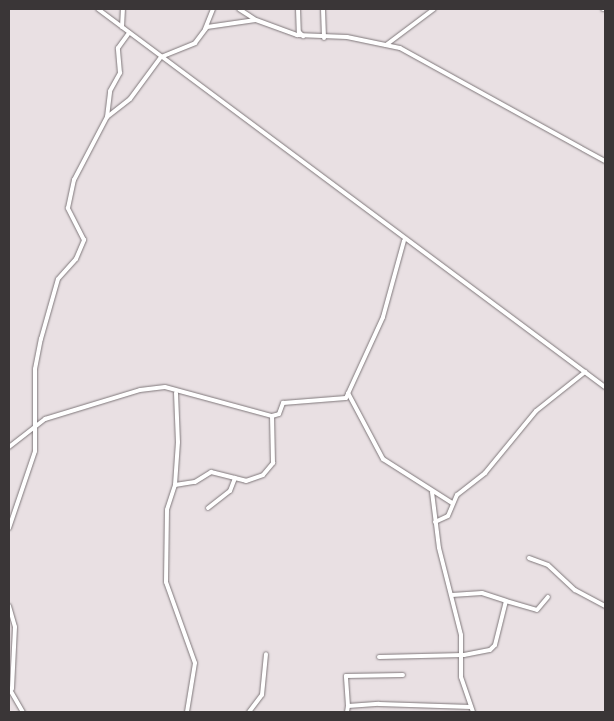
<!DOCTYPE html>
<style>
body{margin:0}
#map{position:relative;width:614px;height:721px;overflow:hidden;background:#e9e0e3;font-family:Karla,sans-serif}
div>[style]{position:absolute}
[style*='--x']{left:calc(var(--x)*1px);top:calc(var(--y)*1px);width:calc(var(--w)*1px);rotate:calc(var(--a)*1deg)}
.roads{filter:drop-shadow(0 0 1px #7f777a) drop-shadow(0 0 1px #7f777a)}
.minor>*{height:4px;margin:-2px;padding:0 2px;transform-origin:2px;border-radius:2px;background:#fff}
span{translate:-50% -50%;white-space:nowrap;text-align:center;line-height:1.15;-webkit-text-stroke:5px #e9e0e3;paint-order:stroke}
.frame{position:absolute;inset:0;border:10px solid #3a3637;pointer-events:none}
</style>
<div id="map">
<div class="roads">
<div class="minor">
<div style="--x:98;--y:9;--w:632;--a:36.71"></div>
<div style="--x:239;--y:9;--w:20;--a:33"></div>
<div style="--x:298;--y:9;--w:23;--a:88"></div>
<div style="--x:299;--y:32;--w:6;--a:45"></div>
<div style="--x:323;--y:9;--w:29;--a:88"></div>
<div style="--x:603;--y:9;--w:2;--a:0"></div>
<div style="--x:122;--y:27;--w:18;--a:-87"></div>
<div style="--x:205;--y:29;--w:22;--a:-68"></div>
<div style="--x:386;--y:45;--w:60;--a:-36.9"></div>
<div style="--x:107;--y:117;--w:26;--a:-83"></div>
<div style="--x:110;--y:91;--w:21;--a:-61"></div>
<div style="--x:120;--y:73;--w:25;--a:-95"></div>
<div style="--x:118;--y:48;--w:19;--a:-54"></div>
<div style="--x:176;--y:393;--w:49;--a:87.7"></div>
<div style="--x:178;--y:442;--w:43;--a:94"></div>
<div style="--x:175;--y:485;--w:26;--a:108"></div>
<div style="--x:167;--y:510;--w:72;--a:90.8"></div>
<div style="--x:166;--y:582;--w:86;--a:70.3"></div>
<div style="--x:195;--y:663;--w:50;--a:99.3"></div>
<div style="--x:348;--y:393;--w:75;--a:62.1"></div>
<div style="--x:383;--y:459;--w:82;--a:32.5"></div>
<div style="--x:9;--y:447;--w:46;--a:-37.9"></div>
<div style="--x:45;--y:419;--w:99;--a:-17"></div>
<div style="--x:140;--y:390;--w:25;--a:-7"></div>
<div style="--x:165;--y:387;--w:111;--a:15.2"></div>
<div style="--x:272;--y:416;--w:7;--a:-16"></div>
<div style="--x:279;--y:414;--w:12;--a:-70"></div>
<div style="--x:283;--y:403;--w:63;--a:-4.5"></div>
<div style="--x:346;--y:398;--w:89;--a:-65.4"></div>
<div style="--x:383;--y:317;--w:79;--a:-74.6"></div>
<div style="--x:175;--y:485;--w:20;--a:-9"></div>
<div style="--x:195;--y:482;--w:19;--a:-32"></div>
<div style="--x:211;--y:472;--w:36;--a:14"></div>
<div style="--x:246;--y:481;--w:18;--a:-19"></div>
<div style="--x:263;--y:475;--w:16;--a:-50"></div>
<div style="--x:273;--y:463;--w:47;--a:-91.2"></div>
<div style="--x:432;--y:492;--w:56;--a:82.9"></div>
<div style="--x:439;--y:548;--w:90;--a:75.8"></div>
<div style="--x:461;--y:635;--w:42;--a:90"></div>
<div style="--x:461;--y:677;--w:37;--a:71"></div>
<div style="--x:208;--y:508;--w:28;--a:-38"></div>
<div style="--x:230;--y:491;--w:14;--a:-69"></div>
<div style="--x:435;--y:522;--w:14;--a:-25"></div>
<div style="--x:448;--y:516;--w:23;--a:-67"></div>
<div style="--x:457;--y:495;--w:36;--a:-38"></div>
<div style="--x:485;--y:473;--w:80;--a:-50.6"></div>
<div style="--x:536;--y:411;--w:63;--a:-38.5"></div>
<div style="--x:9;--y:528;--w:81;--a:-71.3"></div>
<div style="--x:35;--y:451;--w:82;--a:-90"></div>
<div style="--x:35;--y:369;--w:31;--a:-79"></div>
<div style="--x:41;--y:339;--w:62;--a:-74.2"></div>
<div style="--x:58;--y:279;--w:27;--a:-48"></div>
<div style="--x:76;--y:259;--w:21;--a:-67"></div>
<div style="--x:84;--y:240;--w:36;--a:-117"></div>
<div style="--x:68;--y:208;--w:29;--a:-78"></div>
<div style="--x:74;--y:180;--w:71;--a:-62.4"></div>
<div style="--x:107;--y:117;--w:29;--a:-38"></div>
<div style="--x:130;--y:99;--w:52;--a:-53.6"></div>
<div style="--x:161;--y:57;--w:37;--a:-22"></div>
<div style="--x:195;--y:43;--w:20;--a:-53"></div>
<div style="--x:207;--y:27;--w:49;--a:-8.1"></div>
<div style="--x:256;--y:20;--w:44;--a:20.1"></div>
<div style="--x:297;--y:35;--w:50;--a:2.3"></div>
<div style="--x:347;--y:37;--w:54;--a:11.7"></div>
<div style="--x:400;--y:48;--w:234;--a:28.9"></div>
<div style="--x:529;--y:558;--w:20;--a:20"></div>
<div style="--x:548;--y:565;--w:37;--a:43"></div>
<div style="--x:575;--y:590;--w:34;--a:28"></div>
<div style="--x:452;--y:595;--w:30;--a:-4"></div>
<div style="--x:482;--y:593;--w:25;--a:18"></div>
<div style="--x:9;--y:606;--w:22;--a:74"></div>
<div style="--x:15;--y:627;--w:62;--a:92.8"></div>
<div style="--x:379;--y:657;--w:85;--a:-1.3"></div>
<div style="--x:464;--y:655;--w:26;--a:-11"></div>
<div style="--x:490;--y:650;--w:7;--a:-45"></div>
<div style="--x:495;--y:645;--w:45;--a:-76"></div>
<div style="--x:506;--y:601;--w:32;--a:16"></div>
<div style="--x:537;--y:610;--w:17;--a:-50"></div>
<div style="--x:9;--y:688;--w:28;--a:60"></div>
<div style="--x:348;--y:706;--w:30;--a:-94"></div>
<div style="--x:346;--y:676;--w:57;--a:-1"></div>
<div style="--x:249;--y:712;--w:21;--a:-53"></div>
<div style="--x:262;--y:695;--w:41;--a:-84.4"></div>
<div style="--x:347;--y:712;--w:6;--a:-81"></div>
<div style="--x:348;--y:706;--w:31;--a:-4"></div>
<div style="--x:379;--y:704;--w:92;--a:1.9"></div>
</div>
</div>
<div class="frame"></div>
</div>
